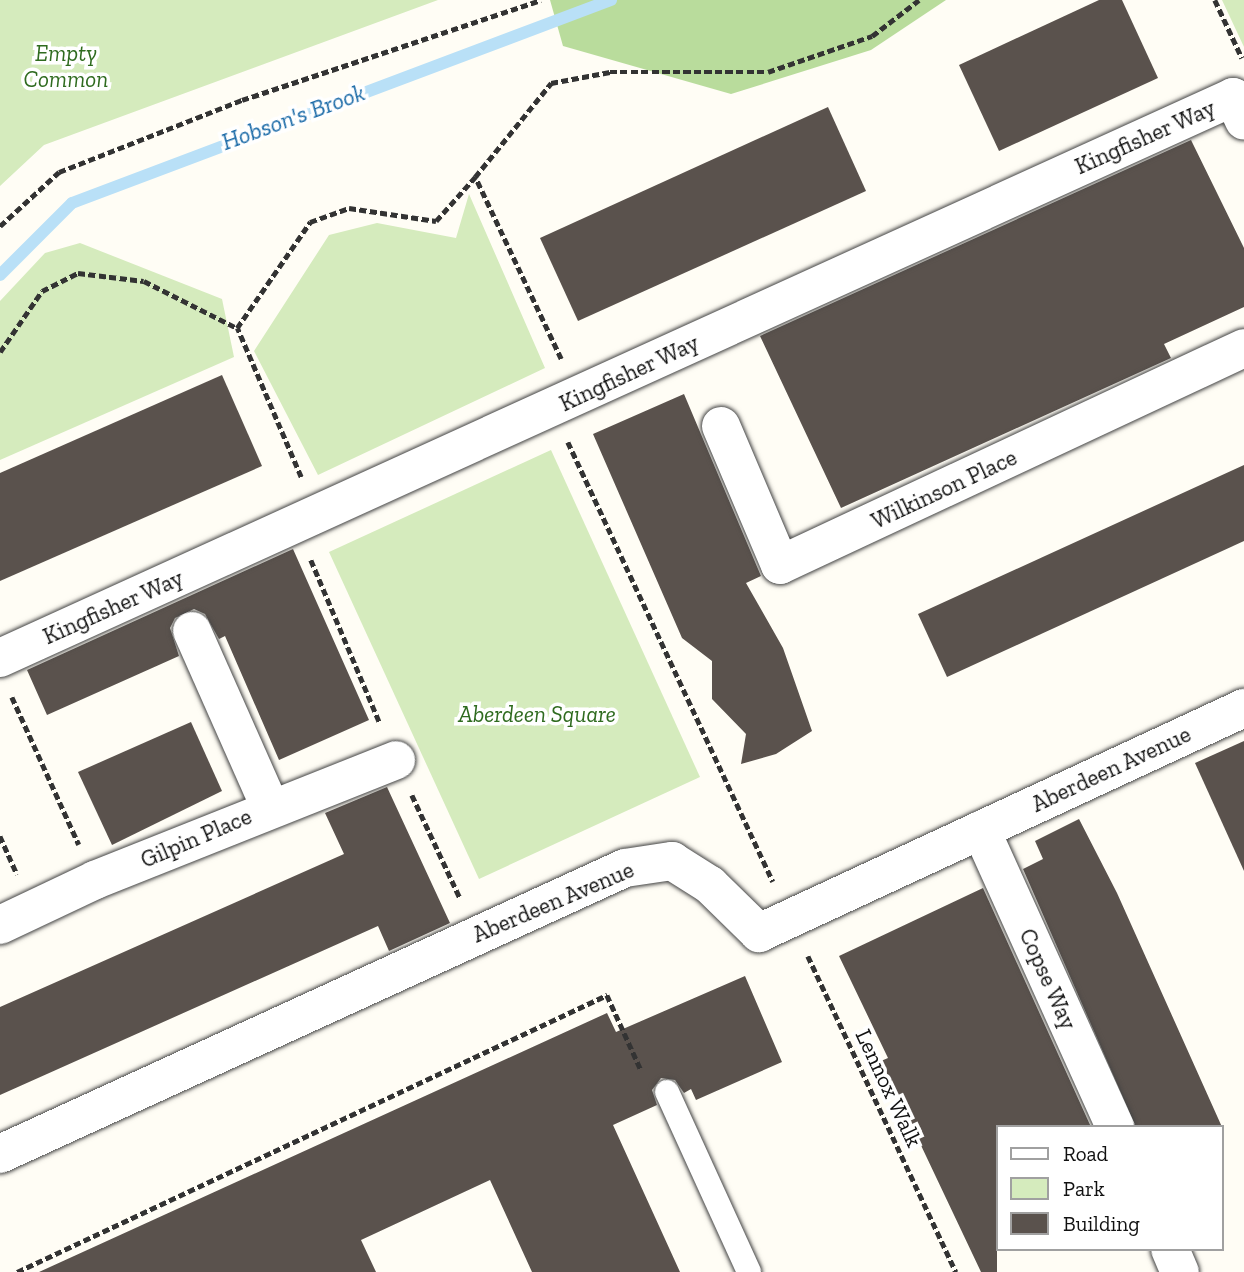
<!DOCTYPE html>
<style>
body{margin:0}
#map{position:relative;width:1244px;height:1272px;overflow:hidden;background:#fffdf5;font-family:"Zilla Slab",serif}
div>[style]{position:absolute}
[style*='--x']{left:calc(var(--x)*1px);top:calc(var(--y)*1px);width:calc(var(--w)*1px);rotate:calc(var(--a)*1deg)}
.green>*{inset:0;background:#d5ebbd}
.forest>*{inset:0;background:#b9dc9c}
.stream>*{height:12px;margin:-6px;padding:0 6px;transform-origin:6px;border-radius:6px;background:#b9e0f7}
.building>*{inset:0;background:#5a524d}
.path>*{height:4.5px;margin-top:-2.25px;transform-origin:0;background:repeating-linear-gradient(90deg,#333 0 7px,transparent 0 10.5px)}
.roads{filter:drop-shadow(0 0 2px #444) drop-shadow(0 0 2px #444)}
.service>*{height:24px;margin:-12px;padding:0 12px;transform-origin:12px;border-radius:12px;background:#fff}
.minor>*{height:38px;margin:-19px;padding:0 19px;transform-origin:19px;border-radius:19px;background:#fff}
span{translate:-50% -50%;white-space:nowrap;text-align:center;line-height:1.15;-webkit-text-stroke:7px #fff;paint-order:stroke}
.park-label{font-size:23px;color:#2f6b1f;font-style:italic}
.street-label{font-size:23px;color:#111}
.water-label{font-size:24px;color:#1768a6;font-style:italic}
.legend{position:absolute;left:996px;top:1125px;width:228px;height:126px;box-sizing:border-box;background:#fff;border:2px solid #a0a0a0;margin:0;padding:9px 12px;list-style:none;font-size:21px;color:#111}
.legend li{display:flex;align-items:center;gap:14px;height:35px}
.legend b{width:35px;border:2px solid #a0a0a0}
</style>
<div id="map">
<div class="green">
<div style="clip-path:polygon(0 0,438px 0,44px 145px,0 186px)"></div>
<div style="clip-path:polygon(1222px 0,1244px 0,1244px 47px)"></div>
<div style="clip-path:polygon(469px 194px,545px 368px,318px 475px,254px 351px,329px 235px,377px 223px,456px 238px)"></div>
<div style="clip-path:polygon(80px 243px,222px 299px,234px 357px,0 460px,0 301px,45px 253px)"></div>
<div style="clip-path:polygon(551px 450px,700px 777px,479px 879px,329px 552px)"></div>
</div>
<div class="forest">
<div style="clip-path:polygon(550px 0,946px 0,871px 50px,731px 94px,563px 46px)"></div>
</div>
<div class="stream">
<div style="--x:0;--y:275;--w:102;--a:-45"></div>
<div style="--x:72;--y:203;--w:576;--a:-20.64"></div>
</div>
<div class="building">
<div style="clip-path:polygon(1099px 0,1122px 0,1158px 78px,999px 151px,959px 65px)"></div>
<div style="clip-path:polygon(828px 107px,866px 191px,578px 321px,540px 238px)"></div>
<div style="clip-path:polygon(1191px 140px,1244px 248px,1244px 307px,1164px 344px,1171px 358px,841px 508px,760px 336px)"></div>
<div style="clip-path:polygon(222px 375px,262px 466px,0 581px,0 473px)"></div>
<div style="clip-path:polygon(684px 394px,761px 576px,746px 583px,783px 648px,812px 731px,776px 754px,741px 764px,746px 734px,712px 699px,712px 661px,682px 638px,593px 434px)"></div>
<div style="clip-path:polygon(1244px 465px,1244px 541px,947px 677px,918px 614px)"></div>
<div style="clip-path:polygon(293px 549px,369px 720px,279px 760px,225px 636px,219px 639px,205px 614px,194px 609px,175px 618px,170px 628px,179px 656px,47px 715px,27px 670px)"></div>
<div style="clip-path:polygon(191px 722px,222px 791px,112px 845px,78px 772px)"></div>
<div style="clip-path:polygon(1244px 741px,1244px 871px,1195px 763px)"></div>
<div style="clip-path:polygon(387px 787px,450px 923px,389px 951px,378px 926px,0 1095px,0 1007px,344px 854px,325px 813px)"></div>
<div style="clip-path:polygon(1079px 819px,1117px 893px,1222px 1127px,1136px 1127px,1023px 869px,1043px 859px,1035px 841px)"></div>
<div style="clip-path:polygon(983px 888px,1091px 1127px,997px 1127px,997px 1272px,981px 1272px,881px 1061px,888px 1058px,839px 956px)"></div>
<div style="clip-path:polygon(745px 976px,782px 1062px,696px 1100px,691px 1089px,684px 1093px,675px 1080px,661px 1078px,652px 1090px,657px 1105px,613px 1125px,680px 1272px,532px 1272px,490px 1180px,361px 1240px,376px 1272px,39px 1272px,607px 1013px,616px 1032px)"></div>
</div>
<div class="path">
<div style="--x:1215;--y:0;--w:64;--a:65"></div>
<div style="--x:0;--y:226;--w:80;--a:-42.5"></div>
<div style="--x:59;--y:172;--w:197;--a:-21.5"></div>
<div style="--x:242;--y:100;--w:315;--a:-18.5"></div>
<div style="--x:0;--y:352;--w:74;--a:-55.5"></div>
<div style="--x:42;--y:291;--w:40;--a:-26.6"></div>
<div style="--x:78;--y:273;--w:66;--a:6.9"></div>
<div style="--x:144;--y:281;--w:104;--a:26.8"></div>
<div style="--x:561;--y:359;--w:201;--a:-115.3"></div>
<div style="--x:475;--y:177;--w:121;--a:-51"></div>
<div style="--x:551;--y:83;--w:60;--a:-10.6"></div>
<div style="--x:610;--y:72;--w:158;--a:0"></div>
<div style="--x:768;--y:72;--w:110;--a:-19.1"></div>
<div style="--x:872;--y:36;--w:59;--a:-37.5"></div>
<div style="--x:568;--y:442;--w:485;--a:65"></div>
<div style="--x:301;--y:477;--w:162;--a:-113.2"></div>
<div style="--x:237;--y:328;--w:129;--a:-55.4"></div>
<div style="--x:310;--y:222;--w:41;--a:-19.7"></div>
<div style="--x:349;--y:208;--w:88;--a:8.5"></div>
<div style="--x:436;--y:221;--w:59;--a:-48.4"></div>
<div style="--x:311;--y:560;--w:177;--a:67.1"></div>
<div style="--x:12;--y:697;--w:162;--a:65.6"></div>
<div style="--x:412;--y:795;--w:114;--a:65"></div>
<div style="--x:0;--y:836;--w:42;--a:65.9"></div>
<div style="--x:808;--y:956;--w:349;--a:64.9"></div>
<div style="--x:17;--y:1272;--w:652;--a:-25.15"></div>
<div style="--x:607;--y:995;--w:82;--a:65.6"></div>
</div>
<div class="roads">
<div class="service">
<div style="--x:667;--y:1092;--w:198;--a:65.5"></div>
</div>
<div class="minor">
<div style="--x:721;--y:426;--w:151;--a:67"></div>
<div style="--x:780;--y:565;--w:512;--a:-25.06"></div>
<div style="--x:192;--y:631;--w:193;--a:66.1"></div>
<div style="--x:0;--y:658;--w:1355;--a:-24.46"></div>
<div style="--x:1233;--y:97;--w:26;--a:65"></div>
<div style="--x:981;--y:830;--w:326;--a:65.7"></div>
<div style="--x:0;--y:925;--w:105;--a:-25.3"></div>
<div style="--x:95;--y:880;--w:324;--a:-21.7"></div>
<div style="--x:0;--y:1154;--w:687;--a:-24.59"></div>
<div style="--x:625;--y:868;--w:48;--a:-8.5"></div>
<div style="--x:672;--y:861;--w:45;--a:32.3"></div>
<div style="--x:710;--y:885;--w:69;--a:44.4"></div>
<div style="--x:759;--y:933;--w:535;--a:-24.89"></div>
<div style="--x:1170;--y:1249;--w:25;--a:67"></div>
</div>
</div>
<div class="park-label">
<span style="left:66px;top:66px">Empty<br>Common</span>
<span style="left:537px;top:714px">Aberdeen Square</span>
</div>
<div class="street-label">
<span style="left:1145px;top:137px;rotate:-24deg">Kingfisher Way</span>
<span style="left:629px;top:373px;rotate:-25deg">Kingfisher Way</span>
<span style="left:944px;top:489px;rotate:-25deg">Wilkinson Place</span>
<span style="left:113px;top:607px;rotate:-24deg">Kingfisher Way</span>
<span style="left:1111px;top:769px;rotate:-25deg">Aberdeen Avenue</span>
<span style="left:196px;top:838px;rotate:-23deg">Gilpin Place</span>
<span style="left:553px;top:902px;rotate:-23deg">Aberdeen Avenue</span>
<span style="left:1048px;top:979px;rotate:66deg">Copse Way</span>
<span style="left:889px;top:1088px;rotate:65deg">Lennox Walk</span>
</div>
<div class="water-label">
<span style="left:293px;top:117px;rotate:-20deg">Hobson's Brook</span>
</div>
<ul class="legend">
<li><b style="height:9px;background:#fff"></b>Road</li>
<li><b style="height:19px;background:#d5ebbd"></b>Park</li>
<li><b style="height:19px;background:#5a524d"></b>Building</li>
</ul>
</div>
